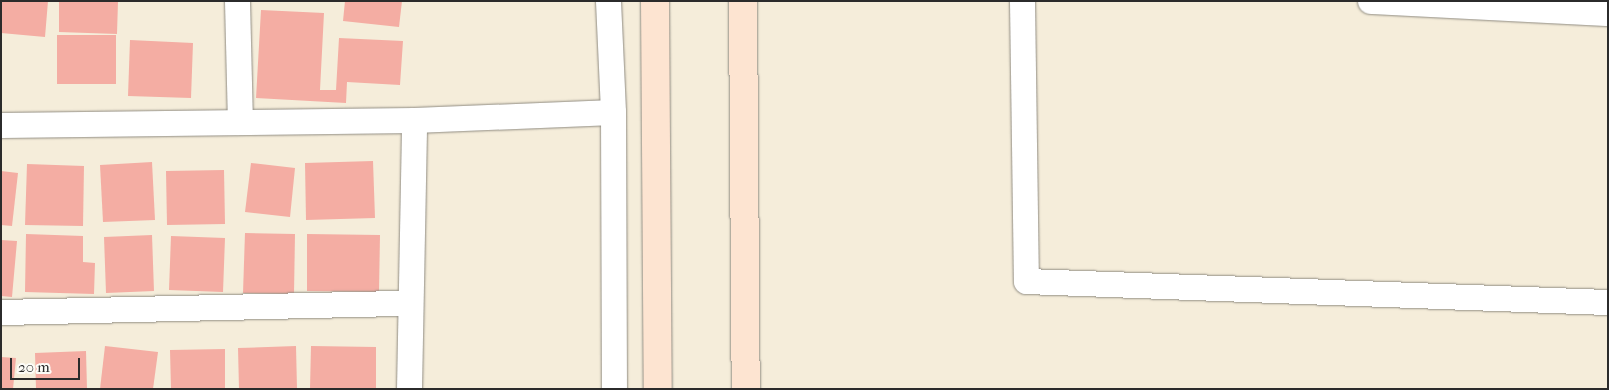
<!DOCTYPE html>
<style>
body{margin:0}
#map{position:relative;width:1609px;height:390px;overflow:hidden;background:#f5edda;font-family:"IM FELL French Canon",serif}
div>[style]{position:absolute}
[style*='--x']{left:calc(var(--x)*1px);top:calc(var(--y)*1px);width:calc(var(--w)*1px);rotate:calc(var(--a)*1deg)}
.building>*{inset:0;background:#f4ada3}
.roads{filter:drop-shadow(0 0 1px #908c82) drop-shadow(0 0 1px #908c82)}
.street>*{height:25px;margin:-12.5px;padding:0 12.5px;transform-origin:12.5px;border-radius:12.5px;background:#fff}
.secondary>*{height:28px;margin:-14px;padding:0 14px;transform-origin:14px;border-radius:14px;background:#fde4d1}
span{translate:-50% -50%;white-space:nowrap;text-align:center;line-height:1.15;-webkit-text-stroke:4px #fdfcf7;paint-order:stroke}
.frame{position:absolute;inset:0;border:2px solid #2b2b2b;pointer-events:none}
.scale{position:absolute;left:10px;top:358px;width:70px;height:22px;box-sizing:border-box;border:2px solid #2b2b2b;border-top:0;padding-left:6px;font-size:15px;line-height:18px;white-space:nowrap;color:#2b2b2b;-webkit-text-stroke:4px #fdfcf7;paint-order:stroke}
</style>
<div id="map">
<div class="building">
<div style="clip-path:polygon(1px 1px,48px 1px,45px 37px,1px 33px)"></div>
<div style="clip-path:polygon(59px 1px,118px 1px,117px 34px,59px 32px)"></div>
<div style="clip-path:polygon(345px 1px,402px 1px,399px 27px,343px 21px)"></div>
<div style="clip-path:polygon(261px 10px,324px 13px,320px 90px,336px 90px,339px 38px,403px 41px,400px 85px,347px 82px,346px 103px,256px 98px)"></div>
<div style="clip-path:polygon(57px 35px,116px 35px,116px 84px,57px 84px)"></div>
<div style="clip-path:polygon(130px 40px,193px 43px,191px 98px,128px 96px)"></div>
<div style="clip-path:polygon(373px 161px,375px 218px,306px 220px,305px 163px)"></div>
<div style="clip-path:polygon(152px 162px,155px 220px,103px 222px,100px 165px)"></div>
<div style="clip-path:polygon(251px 163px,295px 168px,290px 217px,245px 212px)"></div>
<div style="clip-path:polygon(27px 164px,84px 166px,83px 226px,25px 225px)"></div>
<div style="clip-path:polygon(224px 170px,225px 224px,167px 225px,166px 171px)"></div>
<div style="clip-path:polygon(1px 171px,18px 173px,12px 226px,1px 225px)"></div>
<div style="clip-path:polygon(245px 233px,295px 234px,294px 294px,243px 293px)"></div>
<div style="clip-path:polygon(26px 234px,83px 236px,83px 262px,95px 263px,94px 294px,25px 292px)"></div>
<div style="clip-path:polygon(307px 234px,380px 235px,379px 292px,307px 291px)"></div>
<div style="clip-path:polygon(152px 235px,154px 291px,106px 293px,104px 237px)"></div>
<div style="clip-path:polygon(171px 236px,225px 238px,223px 292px,169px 290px)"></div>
<div style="clip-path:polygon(1px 240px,17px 241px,12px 297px,1px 296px)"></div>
<div style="clip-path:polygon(105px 346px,158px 352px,153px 389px,100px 389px)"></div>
<div style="clip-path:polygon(296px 346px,297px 389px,239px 389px,238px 348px)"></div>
<div style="clip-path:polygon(311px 346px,376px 347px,376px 389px,310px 389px)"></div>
<div style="clip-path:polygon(225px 349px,225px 389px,171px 389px,170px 350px)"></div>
<div style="clip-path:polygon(86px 351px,87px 389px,36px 389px,35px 353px)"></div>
<div style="clip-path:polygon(1px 357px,16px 358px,13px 389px,1px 389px)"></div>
</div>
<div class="roads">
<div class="street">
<div style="--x:237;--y:1;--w:121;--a:88.6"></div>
<div style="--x:608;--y:1;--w:111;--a:87.4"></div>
<div style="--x:613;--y:112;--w:277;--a:89.8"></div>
<div style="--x:1022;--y:1;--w:280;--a:89.2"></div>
<div style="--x:1026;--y:281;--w:582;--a:2.07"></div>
<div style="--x:1370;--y:1;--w:238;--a:2.9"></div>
<div style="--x:1;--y:125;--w:413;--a:-0.7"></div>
<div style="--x:414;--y:120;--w:199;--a:-2.3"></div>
<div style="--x:1;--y:312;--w:409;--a:-1.3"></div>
<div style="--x:409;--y:389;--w:269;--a:-88.9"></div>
</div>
<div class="secondary">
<div style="--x:655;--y:1;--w:388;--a:89.6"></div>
<div style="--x:743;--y:1;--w:388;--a:89.6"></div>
</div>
</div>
<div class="frame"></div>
<div class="scale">20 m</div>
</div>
